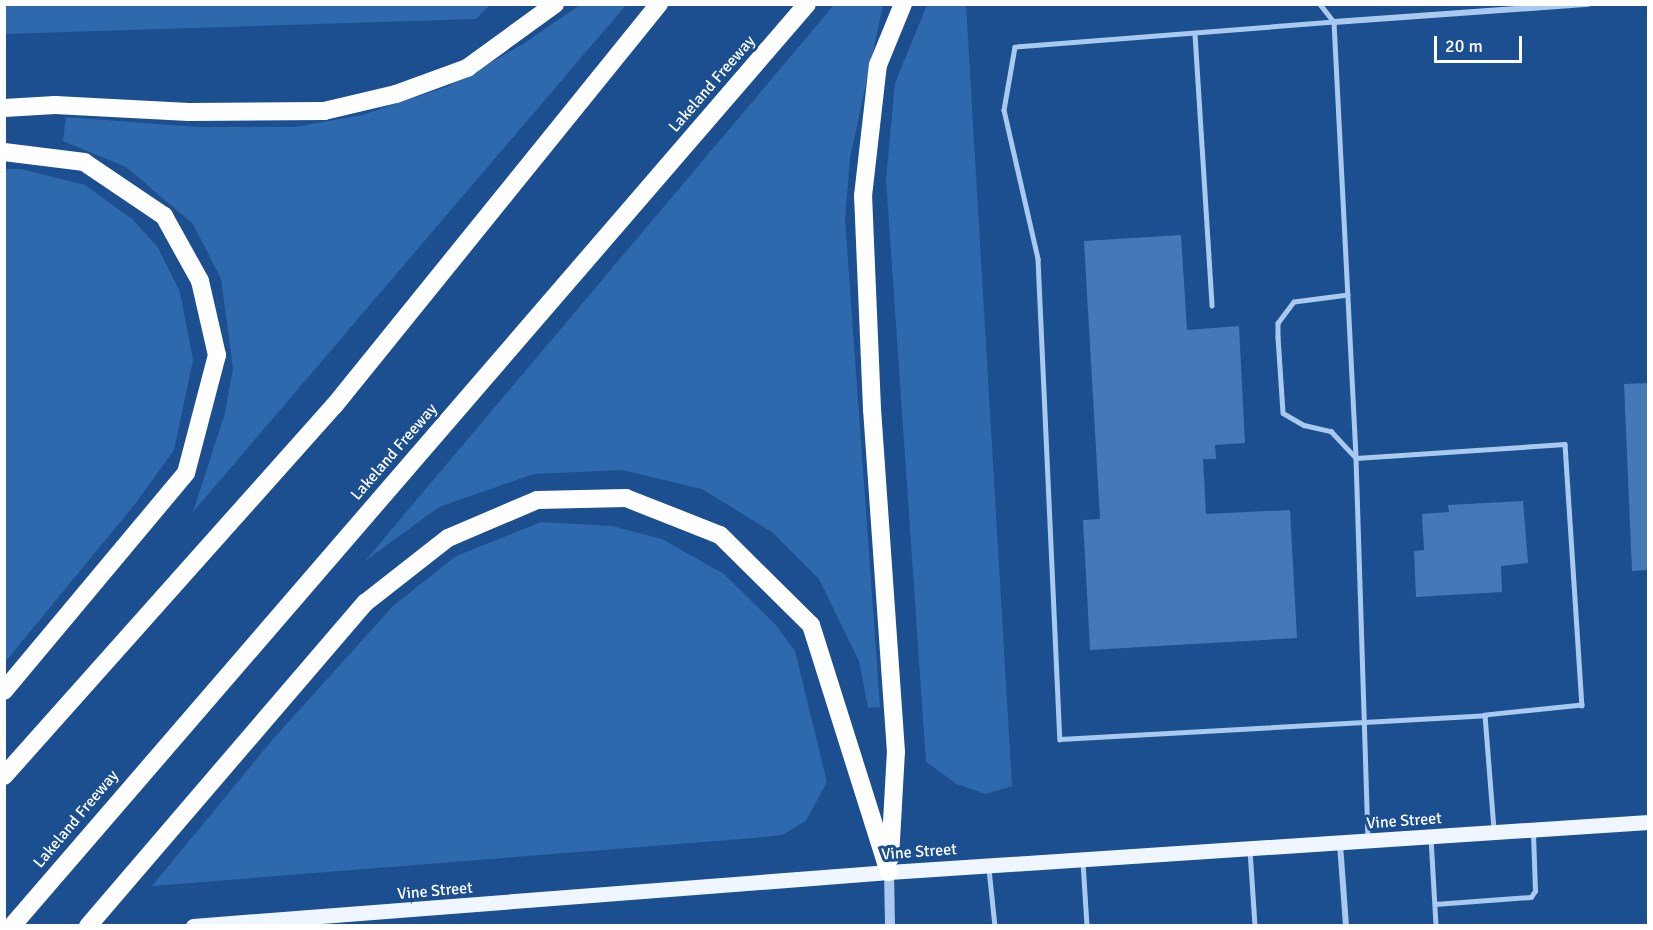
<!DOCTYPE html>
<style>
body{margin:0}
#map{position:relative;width:1653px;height:930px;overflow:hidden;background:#1b4f8f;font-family:Signika,sans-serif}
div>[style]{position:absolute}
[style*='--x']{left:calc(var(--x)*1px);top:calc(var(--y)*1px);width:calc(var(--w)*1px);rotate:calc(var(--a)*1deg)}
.green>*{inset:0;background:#2e69ad}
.building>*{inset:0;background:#4478b7}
.service>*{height:4.5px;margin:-2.25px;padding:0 2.25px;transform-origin:2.25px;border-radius:2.25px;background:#a9c9ee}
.minor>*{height:6px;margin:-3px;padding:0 3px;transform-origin:3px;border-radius:3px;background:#a9c9ee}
.tertiary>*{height:10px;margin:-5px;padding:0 5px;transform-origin:5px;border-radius:5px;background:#a9c9ee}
.primary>*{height:15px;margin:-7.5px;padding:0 7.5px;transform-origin:7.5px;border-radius:7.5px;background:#f0f6ff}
.motorway>*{height:18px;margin:-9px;padding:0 9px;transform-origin:9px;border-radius:9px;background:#fff}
span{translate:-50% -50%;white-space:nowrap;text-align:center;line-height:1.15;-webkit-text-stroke:6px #1b4f8f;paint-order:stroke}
.street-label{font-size:16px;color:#fff}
.frame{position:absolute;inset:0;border:6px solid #fff;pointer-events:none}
.scale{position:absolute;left:1434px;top:36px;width:88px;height:27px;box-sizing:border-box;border:3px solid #fff;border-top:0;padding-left:8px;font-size:18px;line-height:21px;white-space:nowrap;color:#fff;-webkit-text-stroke:4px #1b4f8f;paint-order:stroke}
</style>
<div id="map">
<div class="green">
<div style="clip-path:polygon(4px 5px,5px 4px,490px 5px,476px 19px,5px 34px)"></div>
<div style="clip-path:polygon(580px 5px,626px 5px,193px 512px,225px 413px,233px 368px,221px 279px,193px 224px,126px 167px,63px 141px,66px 117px,197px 127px,295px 127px,362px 115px,449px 86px,523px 44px)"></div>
<div style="clip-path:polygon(834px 5px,883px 5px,850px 158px,845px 219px,880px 707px,868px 708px,859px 661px,819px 579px,772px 532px,702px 489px,622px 470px,534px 474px,439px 507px,365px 561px)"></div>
<div style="clip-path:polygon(927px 5px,966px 5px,1012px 786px,986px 794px,957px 784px,926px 762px,886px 179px,895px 83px)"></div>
<div style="clip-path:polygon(5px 169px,21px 169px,85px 185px,132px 219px,157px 246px,180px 292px,193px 360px,174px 450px,135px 504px,5px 662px)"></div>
<div style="clip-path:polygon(541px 522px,612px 526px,662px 539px,724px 574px,775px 624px,795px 651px,827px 782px,806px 821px,782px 835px,754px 838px,152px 886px,274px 738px,393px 606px,456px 556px)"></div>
</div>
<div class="building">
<div style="clip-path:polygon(1181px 235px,1187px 330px,1239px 326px,1245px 443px,1215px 445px,1216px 459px,1203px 459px,1206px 514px,1290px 510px,1297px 638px,1090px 650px,1083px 520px,1100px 519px,1084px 241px)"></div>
<div style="clip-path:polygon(1648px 383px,1648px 570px,1632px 571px,1624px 384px)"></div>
<div style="clip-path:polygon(1523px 501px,1528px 563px,1501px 566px,1502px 592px,1416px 597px,1414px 551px,1424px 550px,1422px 514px,1449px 512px,1448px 505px)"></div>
</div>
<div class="service">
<div style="--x:1320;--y:4;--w:23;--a:52"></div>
<div style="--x:1334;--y:22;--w:437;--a:87.1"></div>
<div style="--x:1356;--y:458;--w:209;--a:-3.8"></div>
<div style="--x:1565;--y:444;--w:262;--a:86.3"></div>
<div style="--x:1582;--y:705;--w:98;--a:174.1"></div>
<div style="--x:1485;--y:715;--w:114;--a:85.5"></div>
<div style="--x:1334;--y:22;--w:320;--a:175.5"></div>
<div style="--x:1015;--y:47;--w:64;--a:99.9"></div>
<div style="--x:1004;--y:110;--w:153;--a:77.1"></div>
<div style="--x:1038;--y:259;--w:481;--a:87.4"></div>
<div style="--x:1060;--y:739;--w:426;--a:-3.2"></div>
<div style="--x:1195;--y:34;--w:272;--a:86.4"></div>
<div style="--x:1348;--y:295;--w:54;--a:172.6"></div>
<div style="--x:1294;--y:302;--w:26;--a:127"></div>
<div style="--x:1278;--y:323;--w:14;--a:90"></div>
<div style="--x:1278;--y:337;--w:76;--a:86.2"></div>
<div style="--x:1283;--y:413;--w:24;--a:30"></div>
<div style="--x:1304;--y:425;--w:28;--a:13"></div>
<div style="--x:1331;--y:431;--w:37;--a:47"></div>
<div style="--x:1356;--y:458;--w:378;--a:88.2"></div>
<div style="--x:1431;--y:838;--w:88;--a:86.7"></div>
<div style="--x:1250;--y:850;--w:76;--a:86.2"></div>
<div style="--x:1083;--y:862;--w:64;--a:86.4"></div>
<div style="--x:989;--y:869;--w:57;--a:84"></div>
<div style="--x:1435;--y:904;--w:96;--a:-4.2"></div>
<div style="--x:1531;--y:897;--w:7;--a:-56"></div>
<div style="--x:1535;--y:891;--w:58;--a:-92"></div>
</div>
<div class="minor">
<div style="--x:1334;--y:22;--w:255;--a:-4.1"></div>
<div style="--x:1340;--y:844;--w:82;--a:85.8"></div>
</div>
<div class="tertiary">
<div style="--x:889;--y:872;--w:54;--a:88.9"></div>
</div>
<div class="primary">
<div style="--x:193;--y:926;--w:698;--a:-4.44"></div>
<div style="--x:889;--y:872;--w:761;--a:-3.77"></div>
</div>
<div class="motorway">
<div style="--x:4;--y:108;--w:51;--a:-3.4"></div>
<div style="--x:55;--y:105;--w:134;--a:3"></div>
<div style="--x:189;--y:112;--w:135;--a:-0.4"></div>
<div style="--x:324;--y:111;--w:74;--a:-13.3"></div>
<div style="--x:396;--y:94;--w:76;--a:-20.1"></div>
<div style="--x:467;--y:68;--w:109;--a:-36"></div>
<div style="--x:4;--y:152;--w:81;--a:7.1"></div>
<div style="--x:84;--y:162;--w:97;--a:34"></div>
<div style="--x:164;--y:216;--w:74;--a:61"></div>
<div style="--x:200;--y:281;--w:76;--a:77.1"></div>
<div style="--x:217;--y:355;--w:122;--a:104.7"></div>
<div style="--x:186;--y:473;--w:284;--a:129.9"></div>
<div style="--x:4;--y:776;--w:496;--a:-48.3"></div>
<div style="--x:334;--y:406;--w:517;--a:-51.05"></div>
<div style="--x:890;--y:858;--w:106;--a:-86.8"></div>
<div style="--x:896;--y:752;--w:344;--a:-94"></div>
<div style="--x:872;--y:409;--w:213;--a:-92.4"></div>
<div style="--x:863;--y:196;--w:132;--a:-83.5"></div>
<div style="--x:878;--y:65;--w:66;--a:-67.7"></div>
<div style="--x:12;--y:926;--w:1217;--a:-49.23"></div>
<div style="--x:88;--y:926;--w:426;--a:-49.4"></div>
<div style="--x:365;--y:603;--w:105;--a:-38.1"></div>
<div style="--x:448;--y:538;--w:97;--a:-23.1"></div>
<div style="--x:537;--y:500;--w:89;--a:-1.3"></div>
<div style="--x:626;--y:498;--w:101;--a:21.5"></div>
<div style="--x:720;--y:535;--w:128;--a:44.7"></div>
<div style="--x:811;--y:625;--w:259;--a:72.5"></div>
</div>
<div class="street-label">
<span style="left:712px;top:84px;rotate:-49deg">Lakeland Freeway</span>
<span style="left:394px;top:452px;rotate:-49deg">Lakeland Freeway</span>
<span style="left:76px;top:819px;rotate:-50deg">Lakeland Freeway</span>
<span style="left:1404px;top:821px;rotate:-4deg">Vine Street</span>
<span style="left:919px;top:852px;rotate:-4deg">Vine Street</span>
<span style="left:435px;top:891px;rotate:-5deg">Vine Street</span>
</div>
<div class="frame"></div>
<div class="scale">20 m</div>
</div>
